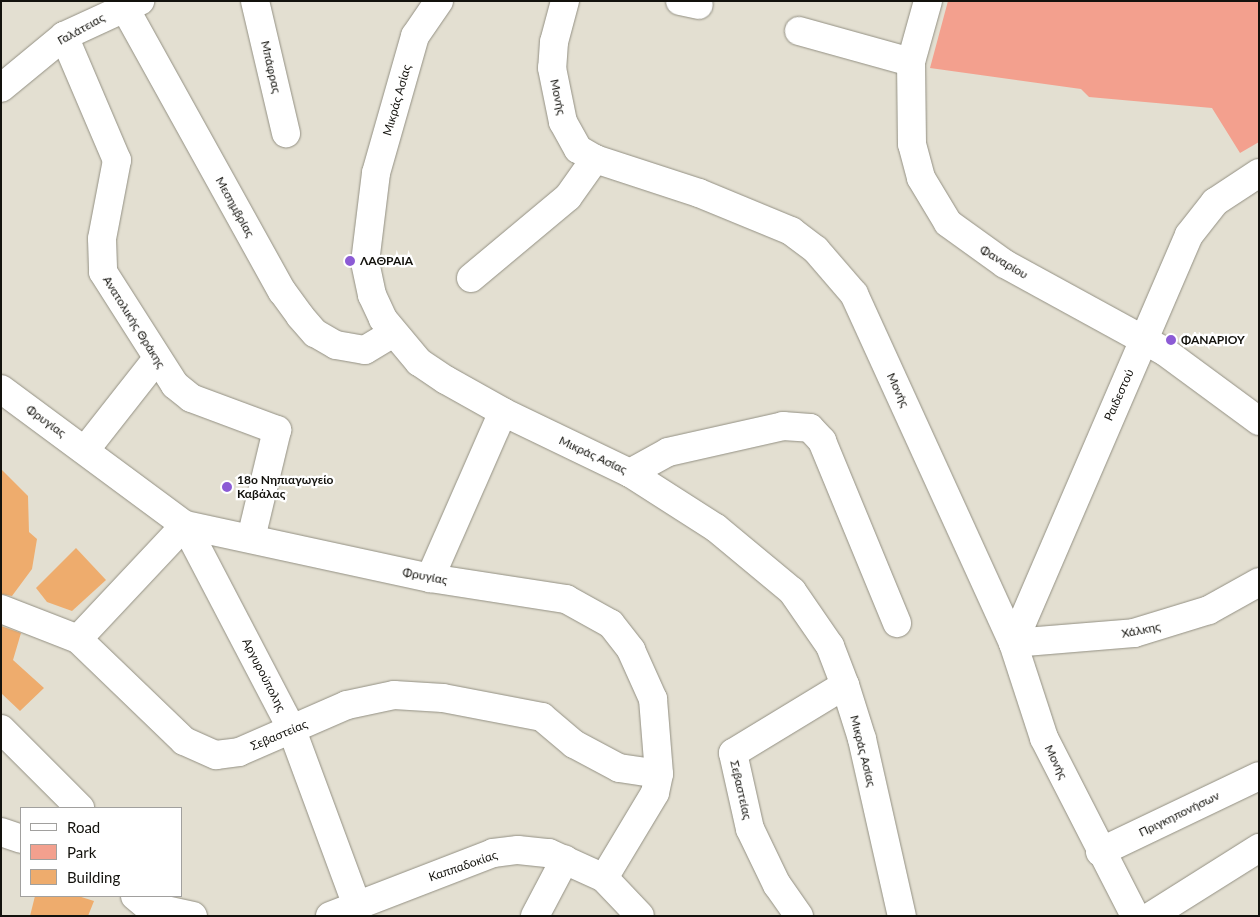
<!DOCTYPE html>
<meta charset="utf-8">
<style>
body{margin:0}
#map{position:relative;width:1260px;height:917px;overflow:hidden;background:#e3dfd1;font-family:Lato,sans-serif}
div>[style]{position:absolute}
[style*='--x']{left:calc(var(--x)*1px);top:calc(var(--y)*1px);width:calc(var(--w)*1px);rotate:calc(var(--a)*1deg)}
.green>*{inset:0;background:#f3a08e}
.building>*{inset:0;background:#eeac6d}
.roads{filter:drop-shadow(0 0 1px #939083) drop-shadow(0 0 1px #939083)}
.minor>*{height:28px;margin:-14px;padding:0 14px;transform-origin:14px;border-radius:14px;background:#fff}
.dots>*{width:14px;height:14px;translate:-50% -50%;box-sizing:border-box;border:2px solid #fff;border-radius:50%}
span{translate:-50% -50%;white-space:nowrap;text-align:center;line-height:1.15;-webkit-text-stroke:4.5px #fff;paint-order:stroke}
.street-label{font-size:12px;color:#13120d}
.poi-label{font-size:12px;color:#13120d;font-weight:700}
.left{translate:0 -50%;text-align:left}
.frame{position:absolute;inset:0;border:2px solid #13120d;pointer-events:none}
.legend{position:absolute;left:20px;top:807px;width:162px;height:90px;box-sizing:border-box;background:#fff;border:1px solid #a1a09e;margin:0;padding:6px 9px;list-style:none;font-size:15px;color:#13120d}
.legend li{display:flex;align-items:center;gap:10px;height:25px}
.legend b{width:25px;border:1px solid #a1a09e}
</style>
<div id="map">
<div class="green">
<div style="clip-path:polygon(948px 1px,1259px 1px,1259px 142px,1240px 153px,1212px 108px,1089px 97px,1081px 89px,930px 68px)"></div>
</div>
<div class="building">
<div style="clip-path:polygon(1px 469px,28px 496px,29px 532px,37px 539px,32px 569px,12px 596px,1px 594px)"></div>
<div style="clip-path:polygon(76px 548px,106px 580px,72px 611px,47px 602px,36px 588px)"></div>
<div style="clip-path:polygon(1px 626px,21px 633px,13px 660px,44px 688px,20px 711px,1px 693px)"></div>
<div style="clip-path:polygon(35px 896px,78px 896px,94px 901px,88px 916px,30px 916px)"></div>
</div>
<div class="roads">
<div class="minor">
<div style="--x:121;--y:1;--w:332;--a:61"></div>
<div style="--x:282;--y:291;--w:31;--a:54"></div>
<div style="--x:300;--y:316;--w:23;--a:49"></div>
<div style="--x:315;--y:333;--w:24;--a:30"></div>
<div style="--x:336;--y:345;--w:29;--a:10"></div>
<div style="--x:365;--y:350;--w:31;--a:-31"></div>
<div style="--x:255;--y:1;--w:136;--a:76.8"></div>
<div style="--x:439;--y:1;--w:42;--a:124.4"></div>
<div style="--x:415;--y:36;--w:142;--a:105.9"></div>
<div style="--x:376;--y:173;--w:90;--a:97"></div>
<div style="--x:365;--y:262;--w:34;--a:78"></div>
<div style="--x:372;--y:295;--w:26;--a:65"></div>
<div style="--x:383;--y:319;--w:56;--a:50.1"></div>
<div style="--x:419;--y:362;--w:32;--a:34"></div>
<div style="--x:446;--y:380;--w:65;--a:29.3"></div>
<div style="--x:503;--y:412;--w:141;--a:25.7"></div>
<div style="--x:630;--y:473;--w:102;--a:32.6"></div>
<div style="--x:716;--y:528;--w:99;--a:39.7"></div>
<div style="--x:792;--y:591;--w:67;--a:55.4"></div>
<div style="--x:830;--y:646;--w:42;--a:69"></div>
<div style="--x:845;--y:685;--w:57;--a:72.5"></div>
<div style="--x:862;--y:739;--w:181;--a:77.3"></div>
<div style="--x:565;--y:1;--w:42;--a:105"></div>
<div style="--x:554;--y:42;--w:26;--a:94"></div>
<div style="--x:552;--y:68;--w:55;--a:78.5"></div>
<div style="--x:563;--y:122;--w:31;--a:61"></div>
<div style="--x:578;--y:149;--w:20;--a:30"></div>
<div style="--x:595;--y:159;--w:109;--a:18.1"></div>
<div style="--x:699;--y:193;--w:100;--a:22.4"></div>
<div style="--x:791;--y:231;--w:31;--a:37"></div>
<div style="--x:816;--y:250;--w:58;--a:49.2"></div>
<div style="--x:854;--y:294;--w:384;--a:65.5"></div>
<div style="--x:1013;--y:643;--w:100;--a:71.9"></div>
<div style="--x:1044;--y:738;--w:200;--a:62.9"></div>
<div style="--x:680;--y:1;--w:19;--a:12"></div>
<div style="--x:928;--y:1;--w:63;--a:105.6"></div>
<div style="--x:911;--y:62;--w:82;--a:89.3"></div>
<div style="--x:912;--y:144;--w:35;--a:75"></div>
<div style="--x:921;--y:178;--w:52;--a:59"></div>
<div style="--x:948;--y:223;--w:70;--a:35.7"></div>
<div style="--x:1005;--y:264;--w:181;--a:28.7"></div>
<div style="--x:1164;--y:351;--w:118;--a:36.4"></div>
<div style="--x:799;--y:31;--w:116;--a:15.5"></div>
<div style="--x:64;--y:36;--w:135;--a:66.9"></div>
<div style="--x:117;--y:160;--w:80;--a:100.8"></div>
<div style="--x:102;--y:239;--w:33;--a:88"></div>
<div style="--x:103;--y:272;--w:134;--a:57.5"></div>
<div style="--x:175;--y:385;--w:21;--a:39"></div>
<div style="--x:191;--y:398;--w:92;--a:20.4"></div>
<div style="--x:277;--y:430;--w:111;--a:103.5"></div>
<div style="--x:1;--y:88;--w:82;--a:-39.5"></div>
<div style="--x:64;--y:36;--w:84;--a:-24.7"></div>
<div style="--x:1259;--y:173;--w:53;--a:146.6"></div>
<div style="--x:1215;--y:202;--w:42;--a:128.2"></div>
<div style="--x:1189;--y:235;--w:444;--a:113.3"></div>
<div style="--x:1013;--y:643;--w:121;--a:-4.7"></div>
<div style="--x:1134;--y:633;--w:78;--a:-17"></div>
<div style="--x:1209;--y:610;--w:57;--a:-29.2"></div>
<div style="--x:471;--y:278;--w:126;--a:-39.9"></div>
<div style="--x:568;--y:197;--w:47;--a:-54.6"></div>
<div style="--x:1;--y:389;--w:229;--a:36.5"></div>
<div style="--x:185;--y:525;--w:251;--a:12.2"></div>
<div style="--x:430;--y:578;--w:138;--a:8.8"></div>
<div style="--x:566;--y:599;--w:51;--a:29.1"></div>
<div style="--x:611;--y:624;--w:33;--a:52"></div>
<div style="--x:631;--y:650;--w:54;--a:65.8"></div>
<div style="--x:653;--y:699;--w:75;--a:85.4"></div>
<div style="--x:659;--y:774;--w:19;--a:102"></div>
<div style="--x:655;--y:793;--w:99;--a:121"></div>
<div style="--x:86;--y:449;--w:113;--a:-51.8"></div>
<div style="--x:630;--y:473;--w:43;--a:-28.9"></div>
<div style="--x:668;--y:452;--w:118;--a:-12.7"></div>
<div style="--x:783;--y:426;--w:27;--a:4"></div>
<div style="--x:810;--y:428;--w:18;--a:47"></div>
<div style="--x:822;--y:441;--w:197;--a:67.6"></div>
<div style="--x:185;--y:525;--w:156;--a:133.2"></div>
<div style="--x:78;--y:639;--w:147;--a:43.9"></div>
<div style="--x:184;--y:741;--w:35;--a:24"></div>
<div style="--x:216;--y:755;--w:23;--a:-7"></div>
<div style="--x:239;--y:752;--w:118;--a:-23.5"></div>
<div style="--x:347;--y:705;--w:48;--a:-12"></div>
<div style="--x:394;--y:695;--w:49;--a:3.5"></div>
<div style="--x:443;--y:698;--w:101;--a:10.9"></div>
<div style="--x:542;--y:717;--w:42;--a:40.2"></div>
<div style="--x:574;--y:744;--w:51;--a:28.1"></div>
<div style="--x:619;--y:768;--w:40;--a:8.5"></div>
<div style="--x:185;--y:525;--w:231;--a:62.4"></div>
<div style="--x:292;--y:730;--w:184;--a:69.7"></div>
<div style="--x:356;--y:903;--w:13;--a:86"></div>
<div style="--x:430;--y:578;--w:181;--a:-66.3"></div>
<div style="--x:1;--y:609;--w:83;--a:21.3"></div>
<div style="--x:1;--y:729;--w:112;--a:45"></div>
<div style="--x:1;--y:832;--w:21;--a:19"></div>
<div style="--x:1100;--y:852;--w:176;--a:-25.5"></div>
<div style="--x:135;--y:896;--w:16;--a:40"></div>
<div style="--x:147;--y:906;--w:47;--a:12.3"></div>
<div style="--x:330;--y:916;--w:175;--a:-21.1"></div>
<div style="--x:493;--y:853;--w:25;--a:-7"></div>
<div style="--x:518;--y:850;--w:31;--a:6"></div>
<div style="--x:549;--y:853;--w:60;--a:24.4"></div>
<div style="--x:604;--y:878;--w:52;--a:46.5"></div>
<div style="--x:535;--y:916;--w:64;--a:-62.2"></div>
<div style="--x:799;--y:916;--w:38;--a:-125"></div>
<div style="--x:777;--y:885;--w:62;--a:-115.7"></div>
<div style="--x:750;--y:829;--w:78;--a:-102.6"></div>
<div style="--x:733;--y:753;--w:131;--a:-31.3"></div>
<div style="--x:1151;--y:916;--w:128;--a:-32.2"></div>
</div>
</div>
<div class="dots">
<div style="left:350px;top:261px;background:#8c5bd5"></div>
<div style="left:1171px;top:340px;background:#8c5bd5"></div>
<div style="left:227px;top:487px;background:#8c5bd5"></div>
</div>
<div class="street-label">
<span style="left:81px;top:29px;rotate:-29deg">Γαλάτειας</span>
<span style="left:271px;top:67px;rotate:77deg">Μπάφρας</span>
<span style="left:558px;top:97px;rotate:78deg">Μονής</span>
<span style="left:397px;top:100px;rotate:-74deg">Μικράς Ασίας</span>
<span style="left:235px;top:207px;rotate:61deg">Μεσημβρίας</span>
<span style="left:1004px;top:262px;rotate:31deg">Φαναρίου</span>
<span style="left:134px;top:322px;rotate:58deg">Ανατολικής Θράκης</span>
<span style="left:898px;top:390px;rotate:65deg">Μονής</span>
<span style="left:1119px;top:395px;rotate:-66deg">Ραιδεστού</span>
<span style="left:46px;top:421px;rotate:36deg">Φρυγίας</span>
<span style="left:593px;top:455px;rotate:25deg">Μικράς Ασίας</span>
<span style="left:425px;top:576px;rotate:11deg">Φρυγίας</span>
<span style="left:1141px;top:630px;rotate:-11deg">Χάλκης</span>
<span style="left:264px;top:675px;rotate:63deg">Αργυρούπολης</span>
<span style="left:279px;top:735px;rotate:-23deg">Σεβαστείας</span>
<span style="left:863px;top:751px;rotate:76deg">Μικράς Ασίας</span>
<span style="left:1056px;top:762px;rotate:64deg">Μονής</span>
<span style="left:741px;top:790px;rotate:77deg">Σεβαστείας</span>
<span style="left:1179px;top:814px;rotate:-26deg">Πριγκηπονήσων</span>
<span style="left:463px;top:866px;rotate:-19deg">Καππαδοκίας</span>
</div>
<div class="poi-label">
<span class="left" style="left:360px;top:261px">ΛΑΘΡΑΙΑ</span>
<span class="left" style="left:1181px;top:340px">ΦΑΝΑΡΙΟΥ</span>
<span class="left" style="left:237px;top:487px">18ο Νηπιαγωγείο<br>Καβάλας</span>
</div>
<div class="frame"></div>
<ul class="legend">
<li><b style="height:6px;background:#fff"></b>Road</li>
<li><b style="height:14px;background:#f3a08e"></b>Park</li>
<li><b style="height:14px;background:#eeac6d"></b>Building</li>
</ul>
</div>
